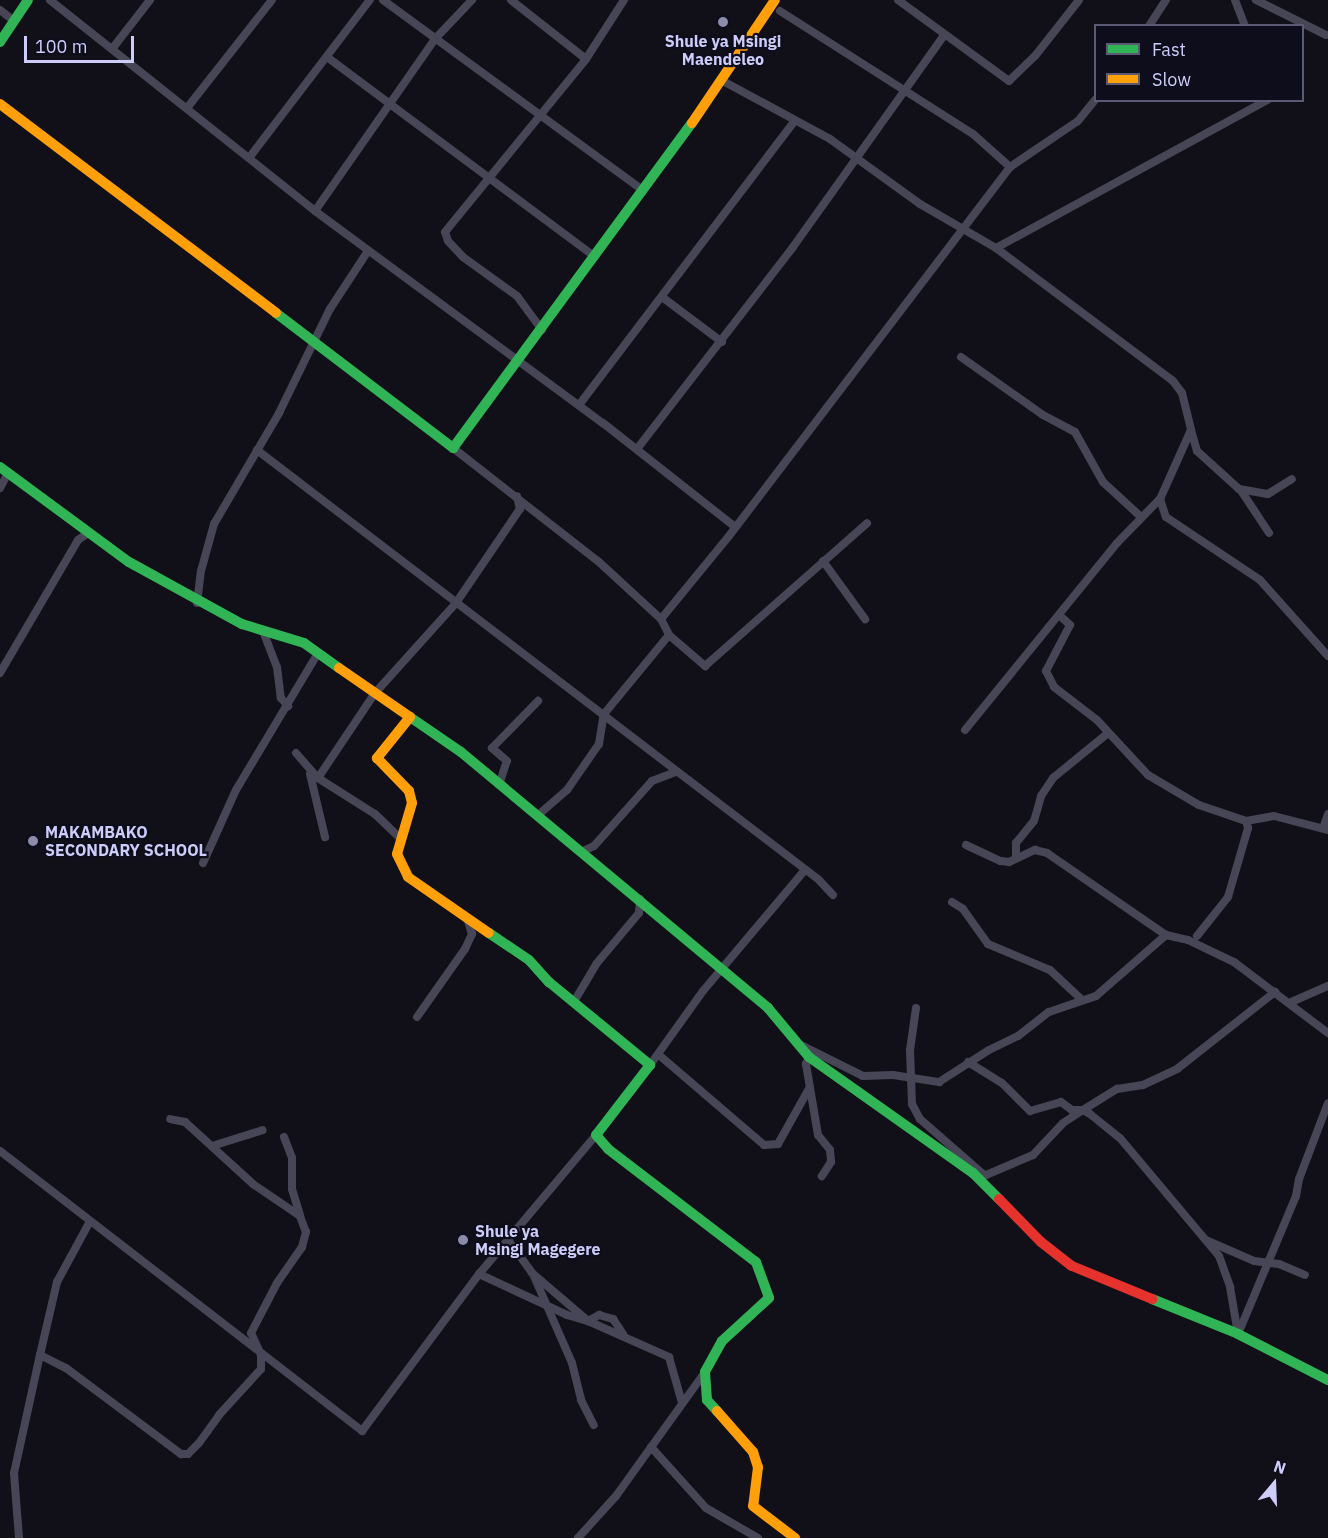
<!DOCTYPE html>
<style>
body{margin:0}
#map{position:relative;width:1328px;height:1538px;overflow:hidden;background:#111018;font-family:"IBM Plex Sans",sans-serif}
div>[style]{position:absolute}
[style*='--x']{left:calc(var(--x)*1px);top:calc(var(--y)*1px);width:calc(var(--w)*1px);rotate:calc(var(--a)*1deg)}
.street>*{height:8px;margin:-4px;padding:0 4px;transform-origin:4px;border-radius:4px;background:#474657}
.fast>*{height:10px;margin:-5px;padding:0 5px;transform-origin:5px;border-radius:5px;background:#30b455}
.slow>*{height:10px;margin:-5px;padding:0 5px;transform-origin:5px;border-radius:5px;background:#ff9f0a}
.jam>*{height:10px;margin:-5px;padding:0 5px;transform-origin:5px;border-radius:5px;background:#e5322d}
.dots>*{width:16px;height:16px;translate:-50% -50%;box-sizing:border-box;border:3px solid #0e0d1b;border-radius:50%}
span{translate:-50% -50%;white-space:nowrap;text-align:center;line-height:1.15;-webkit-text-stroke:4.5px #0e0d1b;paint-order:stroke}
.poi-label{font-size:16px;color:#cecdf9;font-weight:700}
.left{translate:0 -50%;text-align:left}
.legend{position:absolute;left:1094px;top:24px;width:210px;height:78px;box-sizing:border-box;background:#0e0d1b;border:2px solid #5b5a74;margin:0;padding:8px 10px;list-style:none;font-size:18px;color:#cecdf9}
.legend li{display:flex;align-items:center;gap:12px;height:30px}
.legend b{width:30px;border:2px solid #5b5a74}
.north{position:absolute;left:1244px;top:1454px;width:60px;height:60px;-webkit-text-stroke:4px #0e0d1b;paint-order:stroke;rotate:19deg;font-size:16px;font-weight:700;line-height:24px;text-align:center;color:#cecdf9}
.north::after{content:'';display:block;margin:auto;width:21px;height:27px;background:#cecdf9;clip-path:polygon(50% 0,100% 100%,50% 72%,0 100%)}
.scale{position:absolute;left:24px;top:36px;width:110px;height:27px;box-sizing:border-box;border:3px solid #cecdf9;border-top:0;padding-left:8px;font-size:18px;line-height:21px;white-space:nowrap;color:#cecdf9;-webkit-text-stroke:4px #0e0d1b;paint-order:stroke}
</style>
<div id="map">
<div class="street">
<div style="--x:50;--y:0;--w:339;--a:38.5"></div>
<div style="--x:315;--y:211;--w:358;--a:36.4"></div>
<div style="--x:603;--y:423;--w:168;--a:38.2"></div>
<div style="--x:383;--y:0;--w:322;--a:36.2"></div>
<div style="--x:511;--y:0;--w:95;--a:38.2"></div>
<div style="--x:898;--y:0;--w:137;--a:36.1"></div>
<div style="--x:1009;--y:81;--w:36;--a:-44"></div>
<div style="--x:1035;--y:56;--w:71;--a:-51.8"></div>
<div style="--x:1235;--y:0;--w:28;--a:69"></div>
<div style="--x:1256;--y:0;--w:78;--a:26.6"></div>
<div style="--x:0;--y:10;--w:16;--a:38"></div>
<div style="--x:780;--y:11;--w:229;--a:32.5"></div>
<div style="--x:973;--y:134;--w:50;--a:41.7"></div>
<div style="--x:1149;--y:26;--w:31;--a:-57"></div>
<div style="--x:112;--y:49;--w:62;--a:-52.2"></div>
<div style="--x:327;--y:57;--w:334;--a:36.7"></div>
<div style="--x:721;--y:80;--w:124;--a:28.4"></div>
<div style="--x:830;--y:139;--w:111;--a:35.8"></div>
<div style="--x:920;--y:204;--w:88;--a:30.1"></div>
<div style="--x:996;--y:248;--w:221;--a:36.9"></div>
<div style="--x:1173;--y:381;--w:15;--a:53"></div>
<div style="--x:1182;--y:393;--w:38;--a:76"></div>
<div style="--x:1191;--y:430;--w:76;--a:114.2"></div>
<div style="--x:1160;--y:499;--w:19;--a:72"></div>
<div style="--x:1166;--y:517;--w:113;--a:33.8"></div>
<div style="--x:1260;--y:580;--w:102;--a:48.2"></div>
<div style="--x:187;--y:108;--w:137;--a:-51.8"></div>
<div style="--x:249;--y:158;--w:199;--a:-52.6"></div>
<div style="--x:315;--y:211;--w:210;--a:-55.1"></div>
<div style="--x:435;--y:39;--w:54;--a:-46.5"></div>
<div style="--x:996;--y:248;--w:310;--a:-28.6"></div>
<div style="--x:662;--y:297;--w:75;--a:36.9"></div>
<div style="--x:542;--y:330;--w:42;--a:-126.3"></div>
<div style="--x:517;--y:296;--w:67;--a:-144.2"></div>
<div style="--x:463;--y:257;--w:22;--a:-133"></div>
<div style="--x:448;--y:241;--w:9;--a:-108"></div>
<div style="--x:445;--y:232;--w:223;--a:-50.8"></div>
<div style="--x:586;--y:59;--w:70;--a:-57.2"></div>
<div style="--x:961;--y:357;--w:100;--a:35.3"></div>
<div style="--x:1043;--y:415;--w:36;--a:28"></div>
<div style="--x:1075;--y:432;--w:57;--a:60.8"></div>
<div style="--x:1103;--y:482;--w:52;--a:42.6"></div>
<div style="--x:579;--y:405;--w:355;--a:-52.8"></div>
<div style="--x:1191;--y:430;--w:22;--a:74"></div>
<div style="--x:1197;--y:451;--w:57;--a:42.1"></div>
<div style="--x:1239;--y:489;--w:29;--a:10"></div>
<div style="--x:1268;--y:494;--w:28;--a:-32"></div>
<div style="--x:453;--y:448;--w:185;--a:38"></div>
<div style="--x:599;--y:562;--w:84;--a:42.6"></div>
<div style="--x:661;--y:619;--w:18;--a:63"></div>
<div style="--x:669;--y:635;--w:48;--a:40.7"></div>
<div style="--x:705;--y:666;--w:216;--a:-41.4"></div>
<div style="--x:637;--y:449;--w:255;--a:-52.3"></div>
<div style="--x:793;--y:247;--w:260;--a:-54.5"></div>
<div style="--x:257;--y:450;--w:706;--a:37.41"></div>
<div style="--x:818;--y:879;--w:22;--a:47"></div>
<div style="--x:0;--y:488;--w:17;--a:-62"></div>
<div style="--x:1242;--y:492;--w:49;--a:56.6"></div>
<div style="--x:823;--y:561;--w:72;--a:54.1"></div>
<div style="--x:197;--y:603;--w:32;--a:-83"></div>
<div style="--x:201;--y:571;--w:49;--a:-74.5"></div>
<div style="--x:214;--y:524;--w:129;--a:-59.6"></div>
<div style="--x:279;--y:413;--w:116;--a:-63.9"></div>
<div style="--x:330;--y:309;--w:69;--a:-56.8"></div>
<div style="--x:1059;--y:615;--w:15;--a:42"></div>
<div style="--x:1070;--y:625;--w:52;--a:117.6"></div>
<div style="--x:1046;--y:671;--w:18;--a:63"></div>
<div style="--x:1054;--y:687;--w:54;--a:37.5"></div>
<div style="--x:1097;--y:720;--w:75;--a:47.2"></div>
<div style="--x:1148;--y:775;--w:59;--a:30.5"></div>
<div style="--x:1199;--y:805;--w:50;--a:18.8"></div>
<div style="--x:1246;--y:821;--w:28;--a:-10"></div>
<div style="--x:1274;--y:816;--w:56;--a:14.5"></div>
<div style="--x:661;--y:619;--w:107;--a:-50.7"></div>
<div style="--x:729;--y:536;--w:464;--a:-52.7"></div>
<div style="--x:1010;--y:167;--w:82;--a:-34.1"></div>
<div style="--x:1078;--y:121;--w:28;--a:-51"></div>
<div style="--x:263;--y:631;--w:39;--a:69"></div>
<div style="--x:277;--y:667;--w:31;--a:83"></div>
<div style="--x:281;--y:698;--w:11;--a:49"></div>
<div style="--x:0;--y:673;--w:154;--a:-59.6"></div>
<div style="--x:78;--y:540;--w:12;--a:-35"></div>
<div style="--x:965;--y:730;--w:241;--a:-50.9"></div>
<div style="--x:1117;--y:543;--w:62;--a:-45.7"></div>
<div style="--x:296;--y:753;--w:33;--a:49"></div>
<div style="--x:318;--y:778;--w:67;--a:32.3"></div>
<div style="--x:375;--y:814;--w:37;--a:44"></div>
<div style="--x:310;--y:774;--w:65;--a:76.6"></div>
<div style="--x:318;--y:778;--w:102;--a:-56.2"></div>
<div style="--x:375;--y:693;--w:121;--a:-48"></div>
<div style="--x:456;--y:603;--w:114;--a:-55.8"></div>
<div style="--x:520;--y:509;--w:13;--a:-103"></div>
<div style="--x:499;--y:785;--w:25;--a:-72"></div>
<div style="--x:507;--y:761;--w:20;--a:-139"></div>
<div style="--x:492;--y:748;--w:66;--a:-45.6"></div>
<div style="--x:537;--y:816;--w:40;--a:-41"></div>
<div style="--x:567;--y:790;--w:56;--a:-55.2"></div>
<div style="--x:599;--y:744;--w:30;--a:-81"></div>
<div style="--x:604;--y:714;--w:102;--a:-50.6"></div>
<div style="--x:1323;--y:828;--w:15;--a:-70"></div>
<div style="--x:966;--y:845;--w:38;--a:25"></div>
<div style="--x:1001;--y:861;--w:8;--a:7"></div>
<div style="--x:1009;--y:862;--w:29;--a:-25"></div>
<div style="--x:1035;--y:850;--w:12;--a:14"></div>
<div style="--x:1047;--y:853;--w:145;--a:34.6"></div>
<div style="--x:581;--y:852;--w:14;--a:-25"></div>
<div style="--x:594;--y:846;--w:87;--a:-48.3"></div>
<div style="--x:652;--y:781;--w:26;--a:-21"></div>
<div style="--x:1016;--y:856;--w:13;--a:-90"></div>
<div style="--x:1016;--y:843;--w:28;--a:-51"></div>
<div style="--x:1034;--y:821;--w:26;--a:-74"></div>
<div style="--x:1041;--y:796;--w:22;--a:-56"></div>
<div style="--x:1053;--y:778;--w:71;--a:-39.3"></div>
<div style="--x:203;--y:863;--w:80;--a:-65.7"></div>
<div style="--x:236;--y:790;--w:160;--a:-59.1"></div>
<div style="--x:952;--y:902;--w:13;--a:32"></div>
<div style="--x:963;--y:909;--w:43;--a:54.5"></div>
<div style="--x:988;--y:944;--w:67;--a:22.8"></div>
<div style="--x:1050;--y:970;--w:42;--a:43.1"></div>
<div style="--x:1197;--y:936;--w:50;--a:-51.5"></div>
<div style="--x:1228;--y:897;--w:72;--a:-73.8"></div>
<div style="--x:1248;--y:828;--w:7;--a:-106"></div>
<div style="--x:575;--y:1000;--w:43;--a:-59.3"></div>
<div style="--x:597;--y:963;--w:65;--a:-50"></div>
<div style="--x:639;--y:913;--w:14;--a:-86"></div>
<div style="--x:1289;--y:1003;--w:43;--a:-23.6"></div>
<div style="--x:916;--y:1008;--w:42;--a:98.1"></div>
<div style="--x:910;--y:1050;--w:54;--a:87.9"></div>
<div style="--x:912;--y:1104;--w:17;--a:62"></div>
<div style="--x:920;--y:1119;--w:82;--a:41.1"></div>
<div style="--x:417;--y:1017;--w:83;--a:-54.8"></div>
<div style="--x:465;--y:949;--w:17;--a:-65"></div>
<div style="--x:472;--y:934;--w:17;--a:-107"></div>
<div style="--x:801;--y:1045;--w:69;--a:26.6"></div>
<div style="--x:863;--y:1076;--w:30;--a:-2"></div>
<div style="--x:893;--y:1075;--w:47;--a:8.7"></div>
<div style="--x:939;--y:1082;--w:59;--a:-32.6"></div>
<div style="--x:989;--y:1050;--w:32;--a:-26"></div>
<div style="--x:1018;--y:1036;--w:39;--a:-38"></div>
<div style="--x:1049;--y:1012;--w:50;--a:-18.8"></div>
<div style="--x:1096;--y:996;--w:93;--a:-41.1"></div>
<div style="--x:1166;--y:935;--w:23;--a:13"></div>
<div style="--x:1188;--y:940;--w:51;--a:25.6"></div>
<div style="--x:1234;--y:962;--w:118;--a:37.1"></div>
<div style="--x:659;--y:1055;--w:138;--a:40.6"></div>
<div style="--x:764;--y:1145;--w:14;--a:-4"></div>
<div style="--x:778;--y:1144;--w:65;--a:-60.7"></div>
<div style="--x:809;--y:1057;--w:8;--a:113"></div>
<div style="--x:806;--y:1064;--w:72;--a:80.4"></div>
<div style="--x:818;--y:1135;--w:19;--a:51"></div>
<div style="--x:830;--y:1150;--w:12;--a:85"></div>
<div style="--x:831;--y:1162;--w:17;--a:123"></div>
<div style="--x:968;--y:1062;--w:40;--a:32"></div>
<div style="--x:1002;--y:1083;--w:40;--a:45"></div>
<div style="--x:1030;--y:1111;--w:32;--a:-16"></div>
<div style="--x:1061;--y:1102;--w:14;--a:36"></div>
<div style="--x:1072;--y:1110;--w:11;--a:0"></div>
<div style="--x:1083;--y:1110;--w:40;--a:-32"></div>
<div style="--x:1117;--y:1089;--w:26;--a:-9"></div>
<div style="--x:1143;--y:1085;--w:38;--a:-25"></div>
<div style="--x:1177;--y:1069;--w:125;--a:-38.2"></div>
<div style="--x:650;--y:1065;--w:91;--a:-54.4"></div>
<div style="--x:703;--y:991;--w:157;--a:-49.9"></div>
<div style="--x:284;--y:1137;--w:22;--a:69"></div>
<div style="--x:292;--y:1158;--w:31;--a:90"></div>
<div style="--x:292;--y:1189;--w:28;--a:73"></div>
<div style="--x:212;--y:1146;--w:53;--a:-17.4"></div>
<div style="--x:0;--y:1151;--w:458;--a:37.7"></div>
<div style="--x:362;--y:1431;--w:196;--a:-53.3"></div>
<div style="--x:479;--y:1274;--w:182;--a:-49.9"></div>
<div style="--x:973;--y:1173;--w:13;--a:9"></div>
<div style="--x:986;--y:1175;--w:51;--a:-23.1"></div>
<div style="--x:1033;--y:1155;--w:44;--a:-46.8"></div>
<div style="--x:1063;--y:1123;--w:24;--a:-33"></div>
<div style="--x:1083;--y:1110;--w:8;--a:30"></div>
<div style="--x:1090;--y:1114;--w:38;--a:39"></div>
<div style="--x:1120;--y:1138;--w:154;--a:50"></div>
<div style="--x:1219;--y:1256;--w:33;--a:70"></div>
<div style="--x:1230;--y:1287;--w:48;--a:80.3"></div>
<div style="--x:1238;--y:1334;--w:150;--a:-67.2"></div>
<div style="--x:1296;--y:1196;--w:17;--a:-80"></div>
<div style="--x:1299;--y:1179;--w:81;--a:-69.1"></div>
<div style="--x:509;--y:1241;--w:39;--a:54"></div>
<div style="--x:532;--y:1273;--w:74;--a:40.6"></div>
<div style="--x:588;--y:1321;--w:89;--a:24"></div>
<div style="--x:669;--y:1357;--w:48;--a:74.2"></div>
<div style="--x:1208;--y:1241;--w:50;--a:23.5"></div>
<div style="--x:1254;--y:1261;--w:25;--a:7"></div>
<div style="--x:1279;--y:1264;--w:28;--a:23"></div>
<div style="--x:479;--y:1274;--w:97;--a:25"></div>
<div style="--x:567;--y:1315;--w:22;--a:16"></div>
<div style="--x:588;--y:1321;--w:13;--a:-29"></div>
<div style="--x:599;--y:1315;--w:15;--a:16"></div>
<div style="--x:613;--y:1319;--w:18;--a:56"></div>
<div style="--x:533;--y:1274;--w:97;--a:66.3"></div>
<div style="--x:572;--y:1363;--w:38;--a:76"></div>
<div style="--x:581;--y:1400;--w:28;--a:63"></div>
<div style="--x:40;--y:1355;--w:75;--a:-76.9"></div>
<div style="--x:57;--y:1282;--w:67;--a:-61.5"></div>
<div style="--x:651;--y:1447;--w:82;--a:48"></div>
<div style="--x:706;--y:1508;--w:60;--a:30"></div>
<div style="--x:19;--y:1538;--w:65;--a:-94.4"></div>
<div style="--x:14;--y:1473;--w:121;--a:-77.6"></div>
<div style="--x:40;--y:1355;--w:29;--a:27"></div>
<div style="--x:66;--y:1368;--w:144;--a:36.8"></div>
<div style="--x:181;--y:1454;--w:7;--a:0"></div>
<div style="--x:188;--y:1454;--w:16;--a:-45"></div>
<div style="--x:199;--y:1443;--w:34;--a:-54"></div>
<div style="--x:219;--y:1415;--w:62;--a:-47.6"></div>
<div style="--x:261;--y:1369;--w:14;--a:-90"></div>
<div style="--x:261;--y:1355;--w:24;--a:-114"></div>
<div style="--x:251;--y:1333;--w:56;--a:-62.5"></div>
<div style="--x:277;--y:1283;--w:44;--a:-55.2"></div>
<div style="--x:302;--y:1247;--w:16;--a:-75"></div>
<div style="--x:306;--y:1232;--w:17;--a:-111"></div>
<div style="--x:300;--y:1216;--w:57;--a:-145.8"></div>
<div style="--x:253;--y:1184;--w:92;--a:-137.6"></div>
<div style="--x:185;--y:1122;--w:15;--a:-169"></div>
<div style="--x:578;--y:1538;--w:57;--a:-47.9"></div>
<div style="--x:616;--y:1496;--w:153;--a:-54.3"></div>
</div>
<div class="fast">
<div style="--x:0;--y:42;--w:50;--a:-56.3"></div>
<div style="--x:276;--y:313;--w:223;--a:37.3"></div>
<div style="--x:453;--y:448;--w:403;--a:-53.7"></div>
<div style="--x:0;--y:467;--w:160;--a:36.4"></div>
<div style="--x:129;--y:562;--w:129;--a:28.8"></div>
<div style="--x:242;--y:624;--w:65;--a:17"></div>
<div style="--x:304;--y:643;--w:43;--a:35.5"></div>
<div style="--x:410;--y:717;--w:62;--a:34.5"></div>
<div style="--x:461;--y:752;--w:400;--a:39.8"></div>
<div style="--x:768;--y:1008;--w:64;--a:50.1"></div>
<div style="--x:809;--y:1057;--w:201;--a:35.3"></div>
<div style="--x:973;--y:1173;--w:37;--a:45"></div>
<div style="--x:489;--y:933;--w:48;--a:34"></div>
<div style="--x:529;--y:960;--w:30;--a:48"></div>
<div style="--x:549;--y:982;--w:131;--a:39.4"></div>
<div style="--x:650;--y:1065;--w:88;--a:127.6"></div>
<div style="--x:596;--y:1135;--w:18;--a:49"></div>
<div style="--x:608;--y:1149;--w:186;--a:37.4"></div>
<div style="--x:756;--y:1262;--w:38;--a:70"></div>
<div style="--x:769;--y:1298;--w:64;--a:137.5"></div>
<div style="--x:722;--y:1341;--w:35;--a:119"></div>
<div style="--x:705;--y:1372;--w:28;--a:86"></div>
<div style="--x:707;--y:1400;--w:15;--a:48"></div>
<div style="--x:1152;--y:1299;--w:93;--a:22.1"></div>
<div style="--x:1238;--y:1334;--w:101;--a:27.1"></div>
</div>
<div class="slow">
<div style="--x:0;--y:104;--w:346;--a:37.1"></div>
<div style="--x:692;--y:123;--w:148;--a:-56"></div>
<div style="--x:339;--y:668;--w:86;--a:34.6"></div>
<div style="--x:410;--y:717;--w:53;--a:128.8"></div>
<div style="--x:377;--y:758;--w:46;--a:45.9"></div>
<div style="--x:409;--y:791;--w:12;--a:76"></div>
<div style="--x:412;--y:803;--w:53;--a:106.4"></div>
<div style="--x:397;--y:854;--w:25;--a:64"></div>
<div style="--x:408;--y:877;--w:98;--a:34.7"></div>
<div style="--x:717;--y:1411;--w:55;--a:48.7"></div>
<div style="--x:753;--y:1452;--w:16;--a:72"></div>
<div style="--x:758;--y:1467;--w:39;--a:97"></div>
<div style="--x:753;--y:1506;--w:53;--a:37.3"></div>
</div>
<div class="jam">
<div style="--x:999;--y:1199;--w:60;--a:45.7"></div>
<div style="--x:1041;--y:1242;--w:39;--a:38"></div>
<div style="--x:1072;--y:1266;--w:87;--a:22.4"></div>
</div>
<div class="dots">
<div style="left:723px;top:22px;background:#8c8baa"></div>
<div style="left:33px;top:841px;background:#8c8baa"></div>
<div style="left:463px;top:1240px;background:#8c8baa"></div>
</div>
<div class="poi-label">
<span style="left:723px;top:50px">Shule ya Msingi<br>Maendeleo</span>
<span class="left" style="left:45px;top:841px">MAKAMBAKO<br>SECONDARY SCHOOL</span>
<span class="left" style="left:475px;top:1240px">Shule ya<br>Msingi Magegere</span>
</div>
<ul class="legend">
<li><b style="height:8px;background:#30b455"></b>Fast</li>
<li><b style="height:8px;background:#ff9f0a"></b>Slow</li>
</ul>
<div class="north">N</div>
<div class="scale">100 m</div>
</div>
